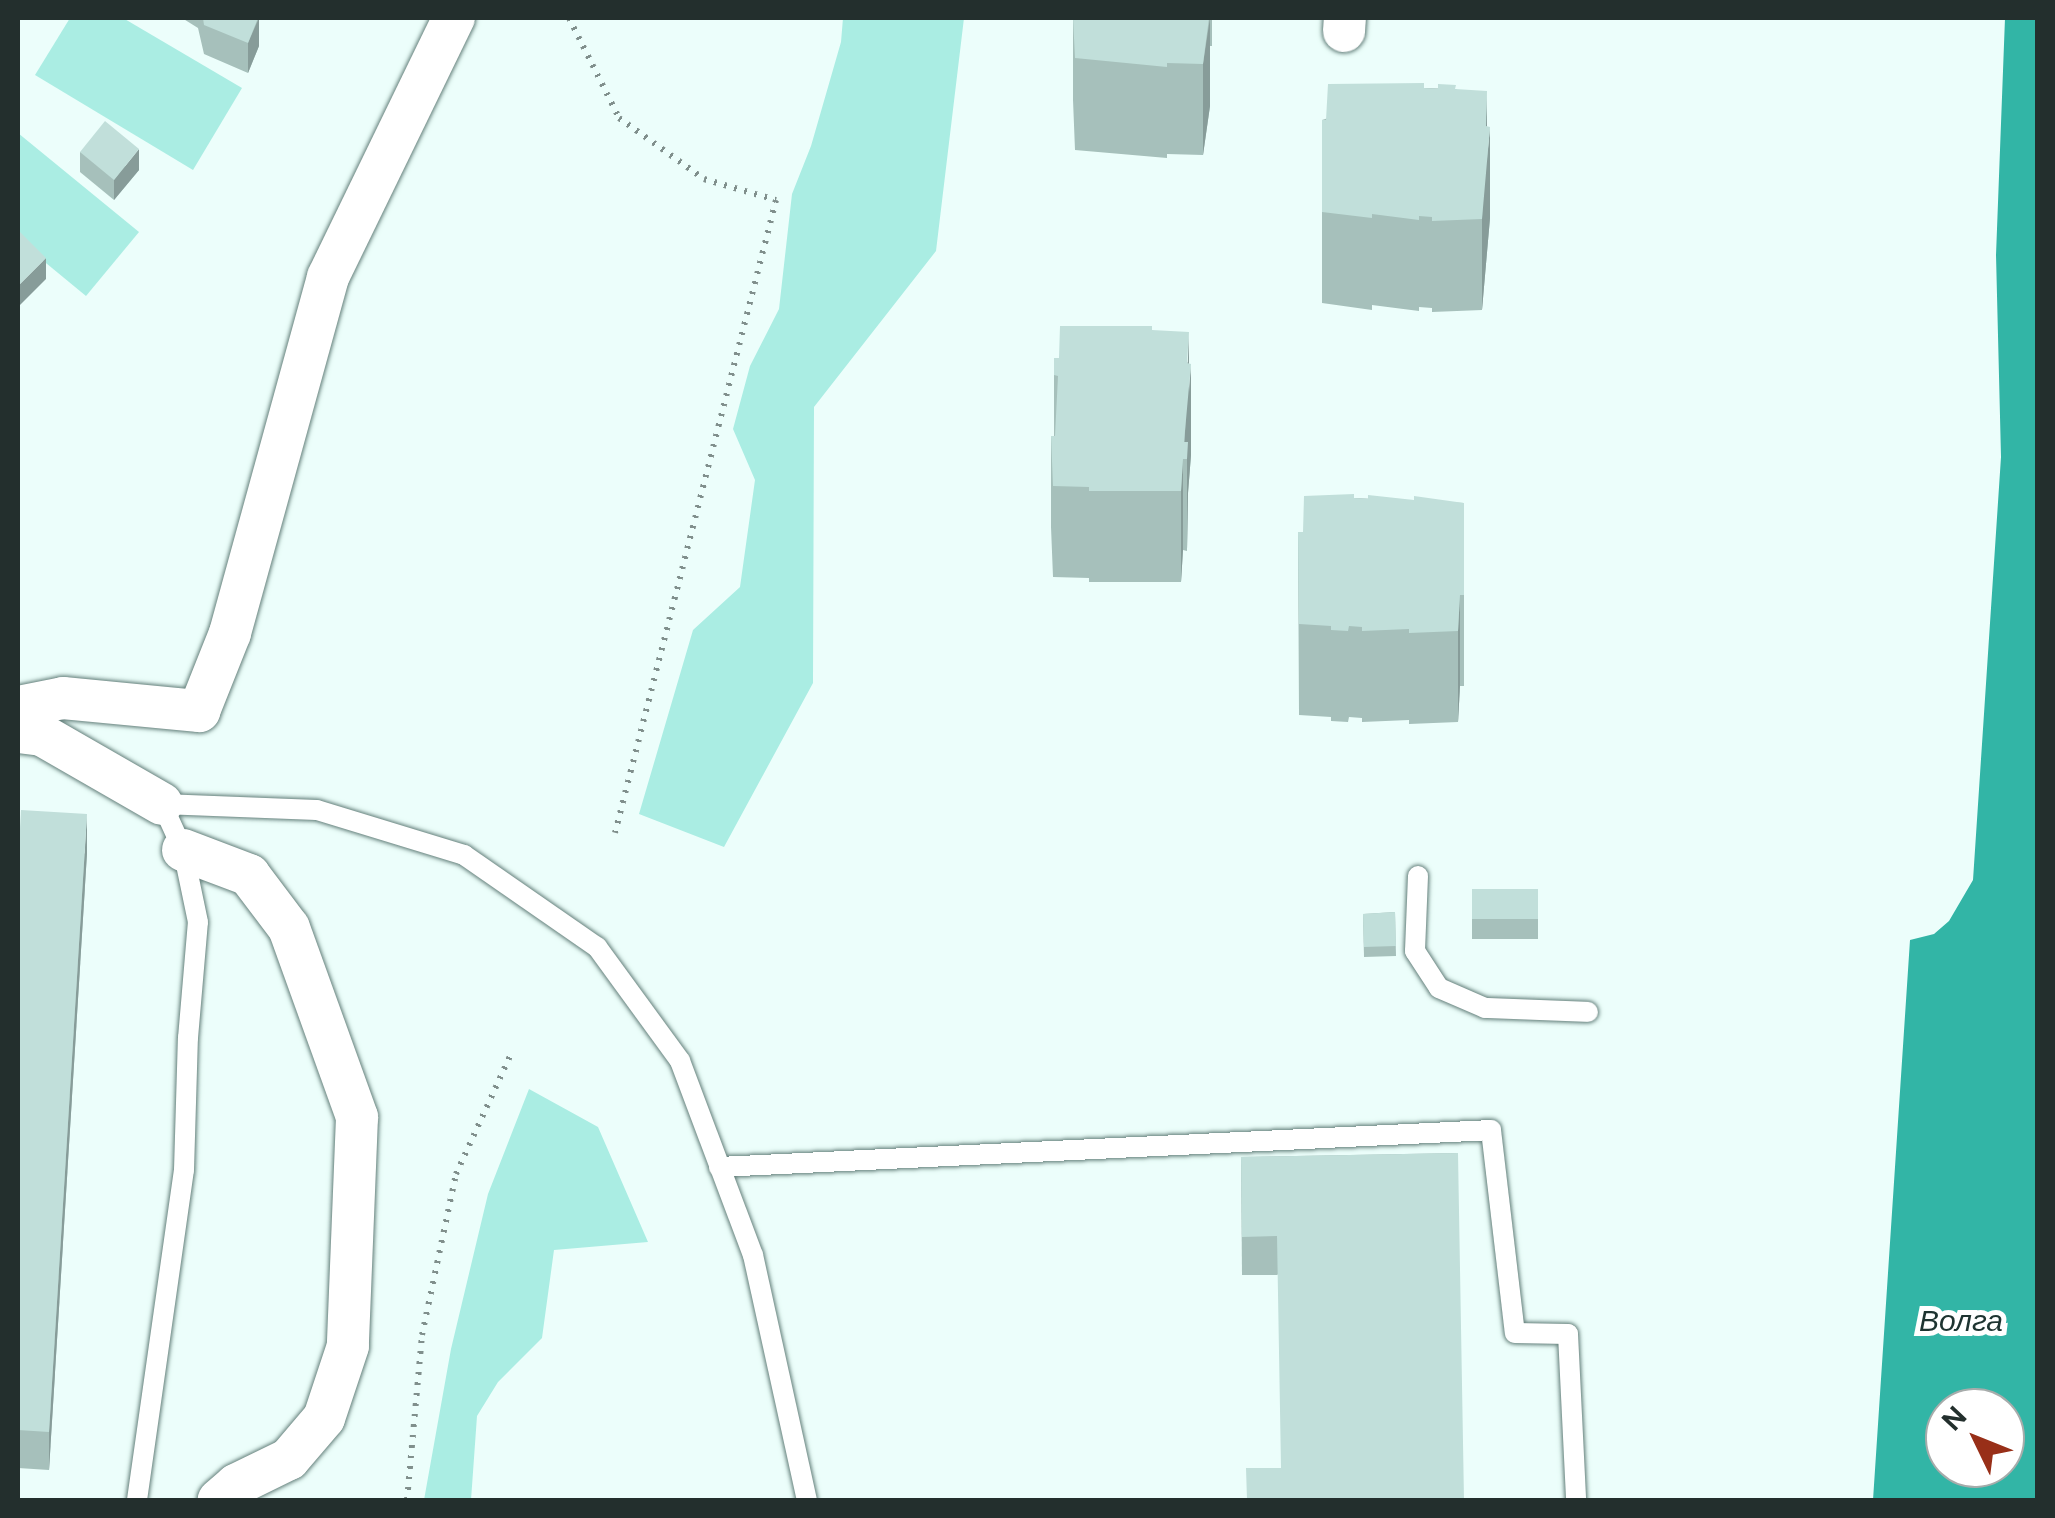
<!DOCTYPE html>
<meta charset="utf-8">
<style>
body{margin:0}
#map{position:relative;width:2055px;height:1518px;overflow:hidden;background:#ecfefb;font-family:"DM Sans",sans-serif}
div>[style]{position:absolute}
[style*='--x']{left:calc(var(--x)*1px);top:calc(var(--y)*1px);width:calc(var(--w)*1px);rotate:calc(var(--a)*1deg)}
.green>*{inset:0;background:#aaede3}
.water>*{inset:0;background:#32b5a6}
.path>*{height:6px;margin-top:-3px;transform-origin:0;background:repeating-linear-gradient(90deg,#808f8c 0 2.5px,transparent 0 10.5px)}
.roads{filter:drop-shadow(0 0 2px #64807b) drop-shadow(0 0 2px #64807b)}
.service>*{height:20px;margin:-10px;padding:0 10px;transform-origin:10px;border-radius:10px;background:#fff}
.minor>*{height:42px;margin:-21px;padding:0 21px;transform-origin:21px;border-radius:21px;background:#fff}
.wall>*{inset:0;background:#a6c0bb}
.shaded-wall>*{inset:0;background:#879c99}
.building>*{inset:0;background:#c1dfda}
span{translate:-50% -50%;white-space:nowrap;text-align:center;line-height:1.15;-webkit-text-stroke:10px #fff;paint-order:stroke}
.water-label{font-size:30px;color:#1e3431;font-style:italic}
.frame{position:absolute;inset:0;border:20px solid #232f2d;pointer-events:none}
.north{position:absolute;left:1925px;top:1388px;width:100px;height:100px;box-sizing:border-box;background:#fff;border:2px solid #a7acab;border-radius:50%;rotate:313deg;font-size:28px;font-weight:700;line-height:40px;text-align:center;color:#232f2d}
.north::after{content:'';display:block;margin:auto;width:35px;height:45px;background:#982f18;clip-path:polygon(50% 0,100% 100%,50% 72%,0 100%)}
</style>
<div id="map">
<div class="green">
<div style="clip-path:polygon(70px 18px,123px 18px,242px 88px,193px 170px,35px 75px)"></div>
<div style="clip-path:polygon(843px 18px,964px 18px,936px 251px,814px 407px,813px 683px,724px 847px,639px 814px,693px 630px,740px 587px,755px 480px,733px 429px,750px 366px,779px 309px,792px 194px,811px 146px,841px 42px)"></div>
<div style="clip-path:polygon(18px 133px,139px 232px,86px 296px,18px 240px)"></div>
<div style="clip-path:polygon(529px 1089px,598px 1127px,648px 1242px,554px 1250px,542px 1338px,498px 1382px,477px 1416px,471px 1500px,424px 1500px,451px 1349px,488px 1194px)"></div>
</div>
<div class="water">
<div style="clip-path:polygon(evenodd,2005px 18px,2038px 18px,2037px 1500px,1873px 1500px,1910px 940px,1934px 934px,1949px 921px,1973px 880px,2001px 457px,1996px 255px,2005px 18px,1945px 1408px,2005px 1408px,2005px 1468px,1945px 1468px,1945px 1408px)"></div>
</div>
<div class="path">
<div style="--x:569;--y:18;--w:112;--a:63.4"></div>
<div style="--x:619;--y:118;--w:105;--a:35.7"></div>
<div style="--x:704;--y:179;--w:75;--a:16.3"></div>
<div style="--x:776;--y:200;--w:653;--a:104.27"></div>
<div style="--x:407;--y:1500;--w:166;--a:-84.8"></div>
<div style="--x:422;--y:1335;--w:165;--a:-78.1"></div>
<div style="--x:456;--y:1174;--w:132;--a:-65.4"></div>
</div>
<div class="roads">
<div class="service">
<div style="--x:1418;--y:876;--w:75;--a:92.3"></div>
<div style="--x:1415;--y:951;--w:44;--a:57"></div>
<div style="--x:1439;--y:988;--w:50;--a:23.5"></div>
<div style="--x:1485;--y:1008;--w:103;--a:2.2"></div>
<div style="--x:719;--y:1167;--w:773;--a:-2.74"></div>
<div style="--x:1491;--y:1130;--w:204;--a:83.3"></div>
<div style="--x:1515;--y:1333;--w:53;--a:1.1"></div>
<div style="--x:1568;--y:1334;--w:166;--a:87.2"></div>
<div style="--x:137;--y:1500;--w:333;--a:-81.9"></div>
<div style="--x:184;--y:1170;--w:132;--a:-88.3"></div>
<div style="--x:188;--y:1038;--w:116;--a:-85.1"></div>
<div style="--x:198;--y:922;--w:74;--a:-101.8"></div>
<div style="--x:183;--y:850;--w:51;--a:-114.5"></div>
<div style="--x:162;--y:804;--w:155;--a:2.2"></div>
<div style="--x:317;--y:810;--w:154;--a:17"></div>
<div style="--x:464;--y:855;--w:162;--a:34.7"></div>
<div style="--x:597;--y:947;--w:141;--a:53.9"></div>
<div style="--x:680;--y:1061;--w:207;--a:69.4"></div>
<div style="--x:753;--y:1255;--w:251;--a:77.6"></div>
</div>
<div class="minor">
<div style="--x:1344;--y:31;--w:13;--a:-86"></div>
<div style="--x:18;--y:707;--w:46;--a:-11.3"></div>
<div style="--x:63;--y:698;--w:137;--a:5.5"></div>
<div style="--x:199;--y:711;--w:84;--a:-68.3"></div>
<div style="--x:230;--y:633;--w:369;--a:-74.6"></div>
<div style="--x:328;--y:277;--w:288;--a:-64.1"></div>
<div style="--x:18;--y:732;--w:24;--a:7"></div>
<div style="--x:42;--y:735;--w:138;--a:29.9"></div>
<div style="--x:183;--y:850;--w:71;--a:20.7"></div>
<div style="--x:249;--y:875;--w:66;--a:53"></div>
<div style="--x:289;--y:928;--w:201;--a:70.2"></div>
<div style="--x:357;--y:1117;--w:229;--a:92.3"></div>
<div style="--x:348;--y:1346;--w:76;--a:108.4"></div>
<div style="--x:324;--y:1418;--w:54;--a:130.5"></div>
<div style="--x:289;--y:1459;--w:59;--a:153.9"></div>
<div style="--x:236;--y:1485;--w:23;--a:139"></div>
</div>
</div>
<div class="wall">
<div style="clip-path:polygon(182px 18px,259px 18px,259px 46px,248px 73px,204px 54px,198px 28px)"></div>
<div style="clip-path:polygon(1073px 18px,1212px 18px,1212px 46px,1210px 46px,1210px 106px,1203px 155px,1167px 154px,1167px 158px,1075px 150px,1073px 100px)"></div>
<div style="clip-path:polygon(1424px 88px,1456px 89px,1487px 127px,1490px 218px,1482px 310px,1432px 312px,1432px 308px,1419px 307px,1419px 311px,1372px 305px,1372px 310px,1322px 303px,1322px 120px)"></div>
<div style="clip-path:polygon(80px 152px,139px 170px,114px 200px,80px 172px)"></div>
<div style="clip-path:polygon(1152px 330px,1189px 364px,1191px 455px,1188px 493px,1187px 551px,1183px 550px,1181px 582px,1089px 582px,1089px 578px,1053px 577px,1051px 527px,1051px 436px,1054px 436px,1054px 375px,1059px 358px)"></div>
<div style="clip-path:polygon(1354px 498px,1464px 503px,1464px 686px,1460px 686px,1458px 722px,1409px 724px,1409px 720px,1362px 722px,1362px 718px,1349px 717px,1348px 722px,1331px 721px,1331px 717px,1299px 715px,1298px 532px,1303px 532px)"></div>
<div style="clip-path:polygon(87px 853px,49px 1470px,18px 1468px,18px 866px)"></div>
<div style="clip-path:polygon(1472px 889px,1538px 889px,1538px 939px,1472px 939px)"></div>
<div style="clip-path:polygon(1395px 912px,1396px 956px,1364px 957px,1363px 914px)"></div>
<div style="clip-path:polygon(1458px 1153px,1277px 1275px,1242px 1275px,1241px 1157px)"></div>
</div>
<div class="shaded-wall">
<div style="clip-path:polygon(259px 18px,259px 46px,248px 73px,248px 43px)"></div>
<div style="clip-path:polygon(1210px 18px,1210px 106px,1203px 155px,1203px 64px)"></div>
<div style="clip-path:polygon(1487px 91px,1487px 159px,1490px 127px,1490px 218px,1482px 310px,1482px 219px)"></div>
<div style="clip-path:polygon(139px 149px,139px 170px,114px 200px,114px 180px)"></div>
<div style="clip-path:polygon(46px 258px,46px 279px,18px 307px,18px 286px)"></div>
<div style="clip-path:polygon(1189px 332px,1189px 392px,1191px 364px,1191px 455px,1188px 493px,1187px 551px,1187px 459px,1184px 459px)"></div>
<div style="clip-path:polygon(1183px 459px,1183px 550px,1181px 582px,1181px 491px)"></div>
<div style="clip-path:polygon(1460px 595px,1460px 686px,1458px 722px,1458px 631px)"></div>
<div style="clip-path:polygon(87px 814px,87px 853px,49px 1470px,49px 1432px)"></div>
</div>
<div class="building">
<div style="clip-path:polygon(203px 18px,258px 18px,248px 43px,204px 25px)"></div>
<div style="clip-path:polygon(1073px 18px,1209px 18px,1203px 64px,1167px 63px,1167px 67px,1075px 58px)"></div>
<div style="clip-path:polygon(1424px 83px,1424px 88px,1438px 89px,1438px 84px,1456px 85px,1455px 89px,1487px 91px,1486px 126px,1490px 127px,1482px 219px,1432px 221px,1432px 217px,1419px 216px,1419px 220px,1372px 214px,1372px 218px,1322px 212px,1322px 120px,1326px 120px,1328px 84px)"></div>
<div style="clip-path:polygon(105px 121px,139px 149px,114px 180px,80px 152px)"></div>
<div style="clip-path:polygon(18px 230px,46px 258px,18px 286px)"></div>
<div style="clip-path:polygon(1060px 326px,1152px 326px,1152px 330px,1189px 332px,1187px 363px,1191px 364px,1184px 442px,1188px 442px,1187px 459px,1183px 459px,1181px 491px,1089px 491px,1089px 487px,1053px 486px,1051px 436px,1055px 436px,1058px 376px,1054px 375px,1054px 358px,1059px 358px)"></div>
<div style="clip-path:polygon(1354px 494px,1354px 498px,1368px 499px,1368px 495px,1414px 500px,1414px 496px,1464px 503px,1464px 595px,1460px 595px,1458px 631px,1409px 633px,1409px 629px,1362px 631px,1362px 627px,1349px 626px,1348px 631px,1331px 630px,1331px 626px,1299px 624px,1298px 532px,1303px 532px,1304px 496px)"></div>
<div style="clip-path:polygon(21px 810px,87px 814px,49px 1432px,18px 1430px,18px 866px)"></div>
<div style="clip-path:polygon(1472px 889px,1538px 889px,1538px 919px,1472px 919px)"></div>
<div style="clip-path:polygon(1395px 912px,1396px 946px,1364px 947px,1363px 914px)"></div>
<div style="clip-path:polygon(1458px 1153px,1464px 1500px,1247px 1500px,1246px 1468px,1281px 1468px,1277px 1236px,1242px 1237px,1241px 1157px)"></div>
</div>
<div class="water-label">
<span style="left:1961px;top:1321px">Волга</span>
</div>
<div class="frame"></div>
<div class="north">N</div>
</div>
